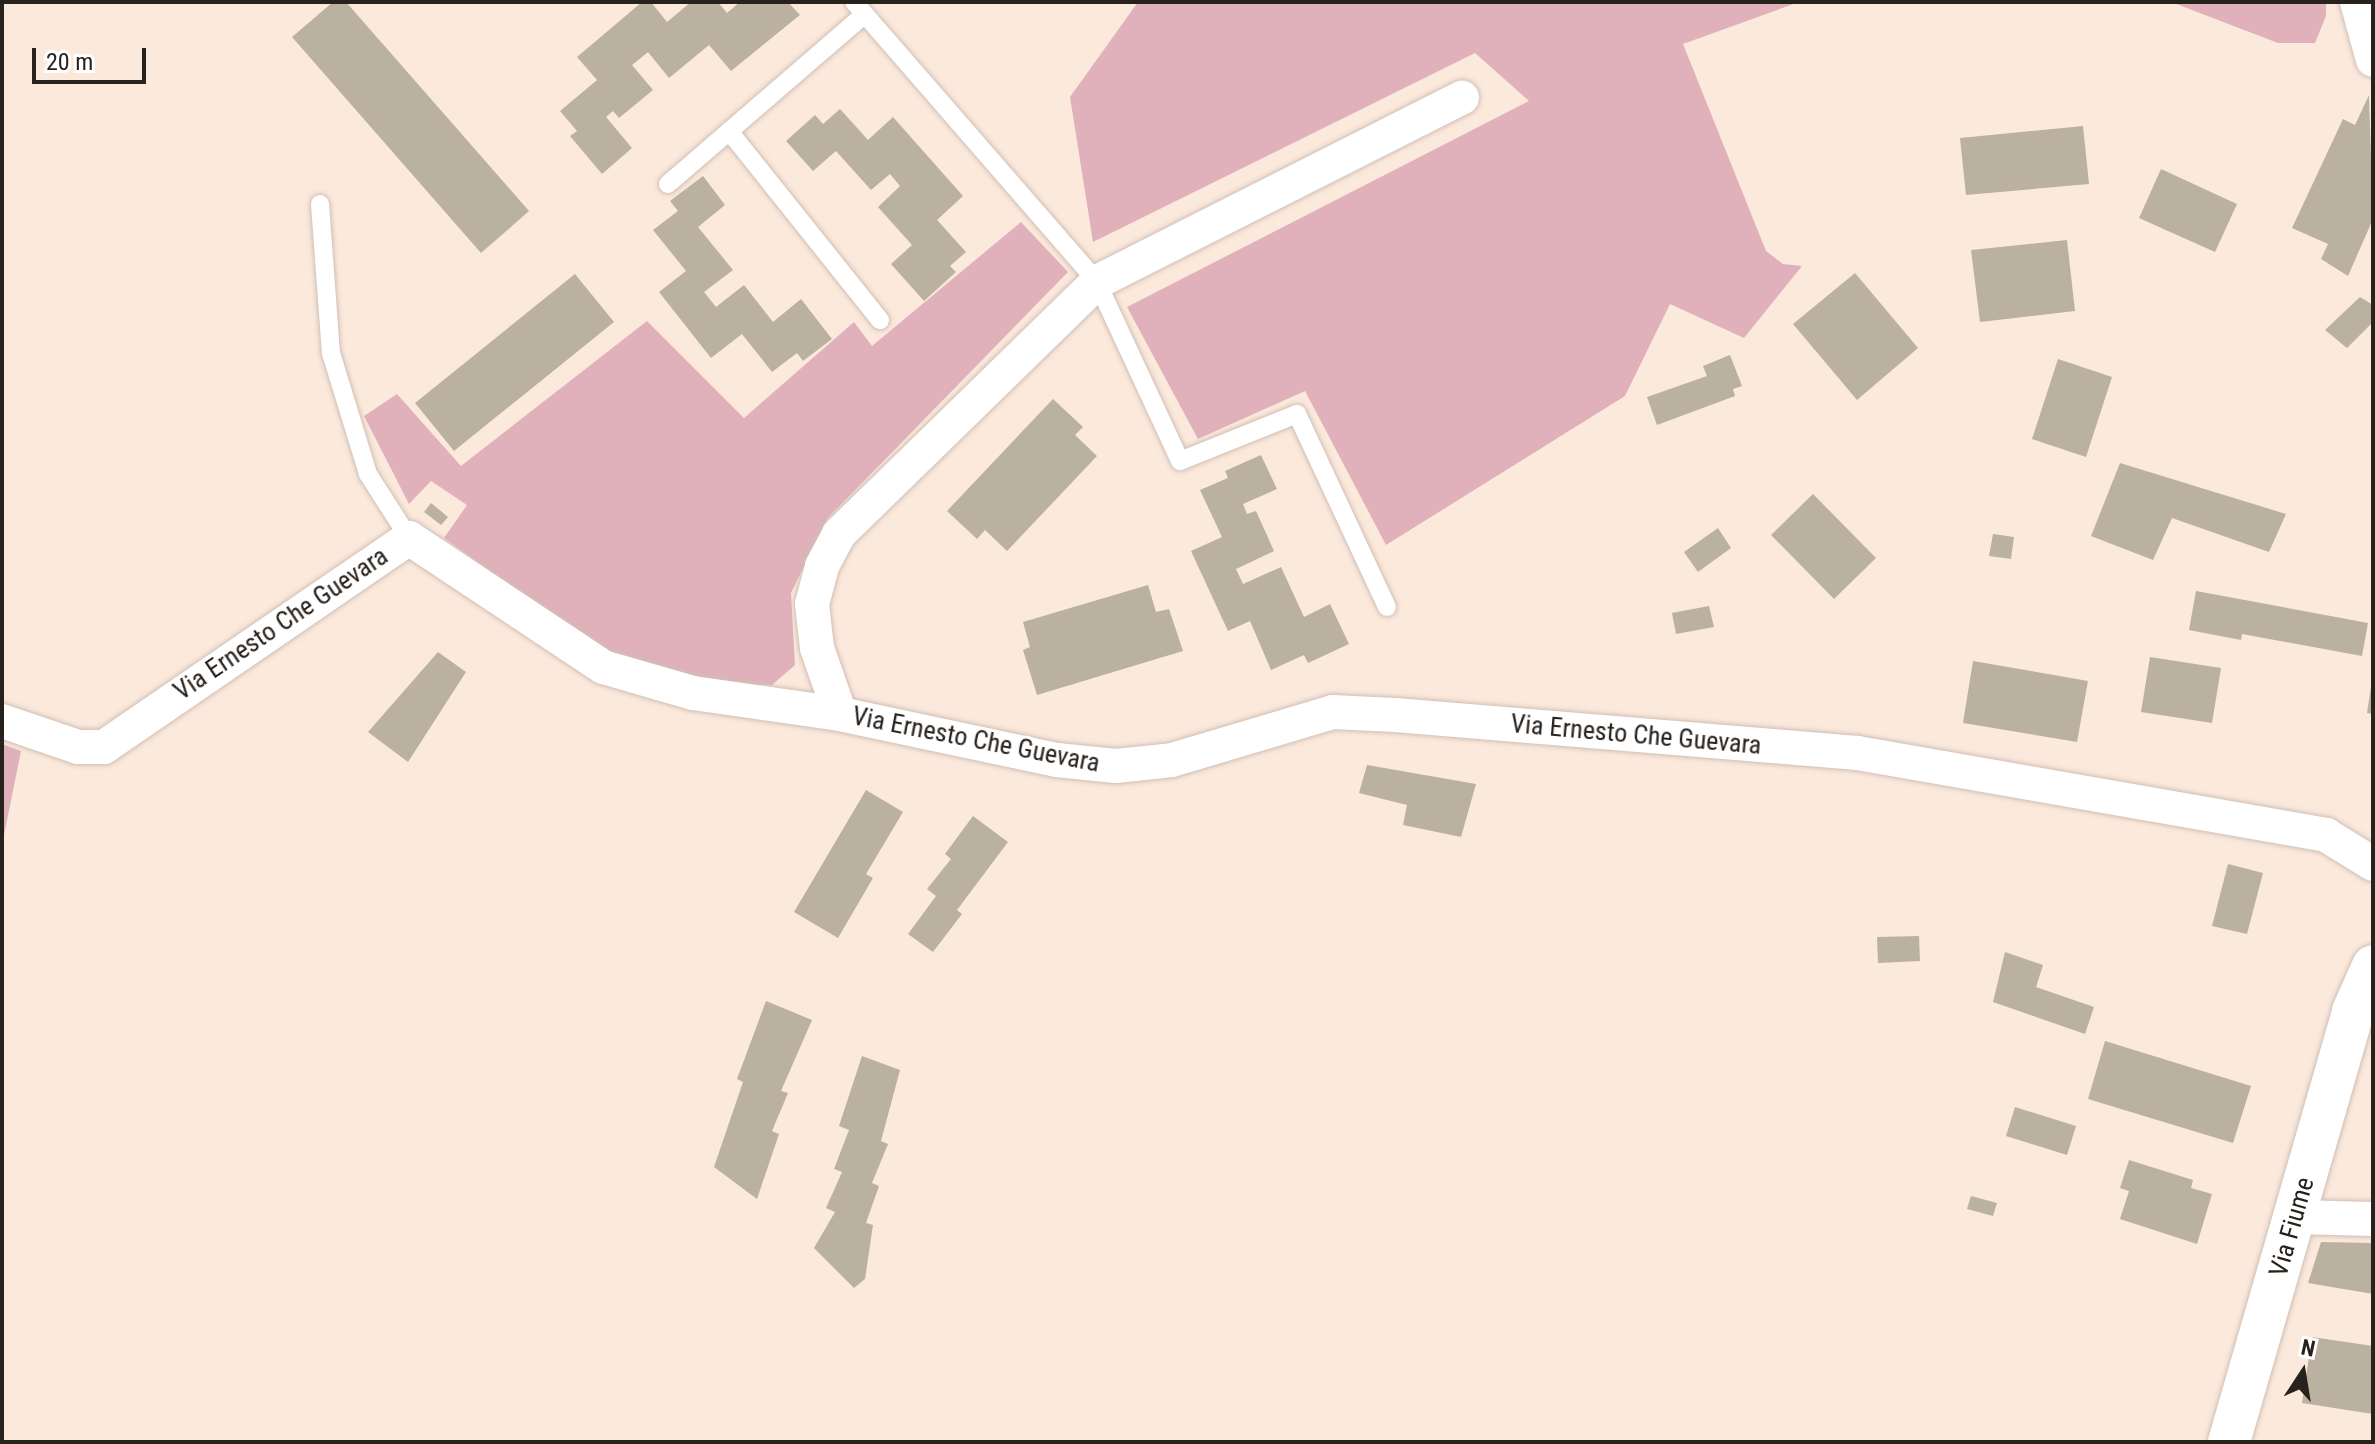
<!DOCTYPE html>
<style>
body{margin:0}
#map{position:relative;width:2375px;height:1444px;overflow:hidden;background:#fbe9dc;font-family:"Roboto Condensed",sans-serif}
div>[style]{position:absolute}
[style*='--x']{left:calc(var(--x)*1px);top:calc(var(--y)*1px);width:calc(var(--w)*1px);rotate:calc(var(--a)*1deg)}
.green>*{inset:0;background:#e0b1bb}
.building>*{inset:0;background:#bab1a0}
.roads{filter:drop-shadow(0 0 2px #d0bfb3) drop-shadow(0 0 2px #d0bfb3)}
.service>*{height:18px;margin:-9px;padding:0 9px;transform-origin:9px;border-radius:9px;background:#fff}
.minor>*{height:34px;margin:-17px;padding:0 17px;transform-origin:17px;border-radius:17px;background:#fff}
.tertiary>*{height:42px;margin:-21px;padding:0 21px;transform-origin:21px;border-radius:21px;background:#fff}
span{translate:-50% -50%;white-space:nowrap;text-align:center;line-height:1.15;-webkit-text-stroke:6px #fff;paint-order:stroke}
.street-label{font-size:26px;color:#28221d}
.frame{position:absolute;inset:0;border:4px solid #28221d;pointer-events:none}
.north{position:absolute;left:2263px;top:1332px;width:80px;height:80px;-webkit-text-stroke:6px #fff;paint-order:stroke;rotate:12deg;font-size:22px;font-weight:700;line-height:32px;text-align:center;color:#28221d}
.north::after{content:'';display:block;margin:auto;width:28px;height:36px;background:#28221d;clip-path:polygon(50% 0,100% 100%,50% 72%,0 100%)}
.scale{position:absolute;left:32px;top:48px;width:114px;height:36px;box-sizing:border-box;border:4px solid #28221d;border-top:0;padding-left:10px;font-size:24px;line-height:28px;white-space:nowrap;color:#28221d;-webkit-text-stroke:6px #fff;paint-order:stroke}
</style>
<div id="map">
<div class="green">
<div style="clip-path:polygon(1138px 2px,1799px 2px,1683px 44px,1766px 251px,1783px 264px,1802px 266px,1744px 338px,1670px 304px,1625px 396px,1386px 545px,1305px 391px,1198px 439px,1127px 307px,1529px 101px,1475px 53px,1093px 242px,1070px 97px)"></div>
<div style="clip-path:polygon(2171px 2px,2326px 2px,2326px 16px,2315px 43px,2278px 43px)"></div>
<div style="clip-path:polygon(1021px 222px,1068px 272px,828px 518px,791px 593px,795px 665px,772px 685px,708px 683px,603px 652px,444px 538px,467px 505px,431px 481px,409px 504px,364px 416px,397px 394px,461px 466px,647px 321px,744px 418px,854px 322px,872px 346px)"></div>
<div style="clip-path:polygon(2px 744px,21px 751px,2px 845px)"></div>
</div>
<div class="building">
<div style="clip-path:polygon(333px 2px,346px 2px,529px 211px,481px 253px,292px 37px)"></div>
<div style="clip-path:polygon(642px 2px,651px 2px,667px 22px,691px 2px,718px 2px,727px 13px,740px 2px,788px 2px,800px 15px,731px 71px,709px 45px,669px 78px,648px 52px,632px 65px,653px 90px,619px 118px,613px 111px,606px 117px,632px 148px,602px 174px,570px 136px,577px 131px,560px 111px,597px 80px,577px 57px)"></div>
<div style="clip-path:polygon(2369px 95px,2373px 219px,2348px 276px,2321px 259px,2328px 244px,2292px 228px,2343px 119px,2355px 125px)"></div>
<div style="clip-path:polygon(840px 109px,868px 140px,893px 117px,963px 196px,937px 220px,966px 252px,950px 266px,956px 272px,924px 301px,891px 264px,912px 245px,878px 207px,900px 186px,890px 174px,871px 190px,836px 151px,813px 171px,786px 141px,815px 115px,823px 124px)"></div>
<div style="clip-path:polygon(2083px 126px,2089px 184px,1966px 195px,1960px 138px)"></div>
<div style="clip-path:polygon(2161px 169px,2237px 204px,2215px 252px,2139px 218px)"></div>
<div style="clip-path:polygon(703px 176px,725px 205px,698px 227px,733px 270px,704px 292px,716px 307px,744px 285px,773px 322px,801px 299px,832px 339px,803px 361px,797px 353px,772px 372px,742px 334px,711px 358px,659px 292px,686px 271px,653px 230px,678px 211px,670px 201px)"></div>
<div style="clip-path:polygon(2067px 240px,2075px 311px,1980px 322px,1971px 250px)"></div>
<div style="clip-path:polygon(1855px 273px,1918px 348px,1857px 400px,1793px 324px)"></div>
<div style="clip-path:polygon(575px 274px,614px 322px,454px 451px,415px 403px)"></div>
<div style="clip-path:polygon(2360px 297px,2373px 305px,2373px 322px,2347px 348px,2325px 330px)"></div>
<div style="clip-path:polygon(1730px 355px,1742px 386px,1733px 389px,1735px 396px,1657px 425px,1647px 397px,1707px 376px,1703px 366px)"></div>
<div style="clip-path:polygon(2058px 359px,2112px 377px,2086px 457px,2032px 439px)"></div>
<div style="clip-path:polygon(1053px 399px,1083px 427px,1075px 435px,1097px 456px,1007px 551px,985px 530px,977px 539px,947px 511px)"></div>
<div style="clip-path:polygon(1261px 455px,1277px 489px,1243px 504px,1247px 514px,1256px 511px,1274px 551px,1236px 569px,1243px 584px,1281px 567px,1304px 617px,1330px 604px,1349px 644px,1308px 663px,1304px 655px,1271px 670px,1250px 621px,1228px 631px,1191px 551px,1222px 537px,1200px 490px,1228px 478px,1225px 471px)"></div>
<div style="clip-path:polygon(2120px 463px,2286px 514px,2269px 552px,2172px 518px,2153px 560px,2091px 536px)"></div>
<div style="clip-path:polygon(1813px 494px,1876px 558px,1834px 599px,1771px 535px)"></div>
<div style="clip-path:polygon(431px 503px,448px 517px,441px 525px,424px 512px)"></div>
<div style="clip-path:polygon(1718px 528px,1731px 548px,1698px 572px,1684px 552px)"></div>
<div style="clip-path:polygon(1993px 534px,2014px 537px,2011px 559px,1989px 556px)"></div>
<div style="clip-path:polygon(1148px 585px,1156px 612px,1169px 609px,1183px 651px,1037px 695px,1023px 650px,1030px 647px,1023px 622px)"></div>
<div style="clip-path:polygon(2196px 591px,2368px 623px,2362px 656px,2242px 634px,2241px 640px,2189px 630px)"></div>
<div style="clip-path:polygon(1709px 606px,1714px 627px,1676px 634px,1672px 613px)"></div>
<div style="clip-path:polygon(438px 652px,466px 672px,408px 762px,368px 732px)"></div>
<div style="clip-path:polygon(2150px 657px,2221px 668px,2212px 723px,2141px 712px)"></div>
<div style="clip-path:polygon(1973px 661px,2088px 681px,2077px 742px,1963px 723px)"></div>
<div style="clip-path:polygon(2371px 687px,2373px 687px,2373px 714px,2367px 713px)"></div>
<div style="clip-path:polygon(1367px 765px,1476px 784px,1461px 837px,1403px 825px,1407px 805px,1359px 793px)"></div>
<div style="clip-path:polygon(866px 790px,903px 812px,866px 874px,873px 878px,838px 938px,794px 912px)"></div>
<div style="clip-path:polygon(973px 816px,1008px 842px,957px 910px,962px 914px,933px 952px,908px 934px,936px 896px,927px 889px,951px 859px,945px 854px)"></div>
<div style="clip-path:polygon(2228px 864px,2263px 873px,2247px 934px,2212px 926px)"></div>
<div style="clip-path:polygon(1919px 936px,1920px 961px,1878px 963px,1877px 937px)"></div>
<div style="clip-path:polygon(2005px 952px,2043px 965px,2036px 987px,2094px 1007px,2085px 1034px,1993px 1002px)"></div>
<div style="clip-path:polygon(766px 1001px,812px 1020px,781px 1091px,788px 1093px,772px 1131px,779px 1134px,757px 1199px,714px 1167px,743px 1082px,737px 1079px)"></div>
<div style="clip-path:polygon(2105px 1041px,2251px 1086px,2233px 1143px,2088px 1099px)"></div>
<div style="clip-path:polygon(862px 1056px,900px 1070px,881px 1141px,888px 1144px,872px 1183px,879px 1186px,866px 1223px,873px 1225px,865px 1279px,854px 1288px,814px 1248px,835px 1212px,826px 1208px,842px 1172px,834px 1169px,849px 1130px,839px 1126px)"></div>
<div style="clip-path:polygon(2015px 1107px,2076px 1126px,2067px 1155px,2006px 1136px)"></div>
<div style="clip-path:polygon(2129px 1160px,2193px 1180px,2191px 1188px,2212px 1194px,2197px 1244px,2120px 1219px,2129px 1191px,2120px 1188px)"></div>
<div style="clip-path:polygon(1971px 1196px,1997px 1203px,1993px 1216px,1967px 1209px)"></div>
<div style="clip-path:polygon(2321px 1242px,2373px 1243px,2373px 1294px,2308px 1283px)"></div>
<div style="clip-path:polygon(2312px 1337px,2373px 1346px,2373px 1414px,2302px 1403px)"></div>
</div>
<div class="roads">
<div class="service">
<div style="--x:854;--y:2;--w:371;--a:49"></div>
<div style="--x:1097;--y:282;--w:197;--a:65.1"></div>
<div style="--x:1180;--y:461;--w:126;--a:-21.9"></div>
<div style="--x:1297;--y:414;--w:213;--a:65"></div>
<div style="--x:729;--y:131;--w:242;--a:51.4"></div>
<div style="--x:668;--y:184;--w:260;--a:-40.8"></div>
<div style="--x:320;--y:204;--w:149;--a:85.8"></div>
<div style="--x:331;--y:353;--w:127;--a:73"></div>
<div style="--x:368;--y:474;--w:76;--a:57.4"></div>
</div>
<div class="minor">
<div style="--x:2357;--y:2;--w:60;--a:74.6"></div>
<div style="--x:840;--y:714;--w:70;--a:-109.2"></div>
<div style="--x:817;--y:648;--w:44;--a:-96.5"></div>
<div style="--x:812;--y:604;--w:39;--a:-75"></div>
<div style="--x:822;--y:566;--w:36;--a:-62"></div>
<div style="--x:839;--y:534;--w:361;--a:-44.3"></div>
<div style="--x:1097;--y:282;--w:409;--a:-26.8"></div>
<div style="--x:2;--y:721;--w:80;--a:18.9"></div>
<div style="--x:78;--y:747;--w:26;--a:0"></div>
<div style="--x:104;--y:747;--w:370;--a:-34.4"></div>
<div style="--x:409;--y:538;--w:233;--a:33.6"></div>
<div style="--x:603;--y:667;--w:94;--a:16.1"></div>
<div style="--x:693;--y:693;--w:148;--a:8.1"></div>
<div style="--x:840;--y:714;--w:222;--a:12"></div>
<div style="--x:1057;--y:760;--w:59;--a:5.8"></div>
<div style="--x:1116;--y:766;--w:56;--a:-6.1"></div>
<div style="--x:1172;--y:760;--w:168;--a:-16.6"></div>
<div style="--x:1333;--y:712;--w:62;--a:2.8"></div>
<div style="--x:1395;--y:715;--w:464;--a:4.7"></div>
<div style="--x:1857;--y:753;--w:476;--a:9.9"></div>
<div style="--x:2326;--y:835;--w:55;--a:31.7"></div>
<div style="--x:2295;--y:1217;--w:78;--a:1.5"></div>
</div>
<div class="tertiary">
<div style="--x:2229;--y:1442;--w:448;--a:-73.9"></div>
<div style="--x:2353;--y:1011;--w:49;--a:-66"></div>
</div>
</div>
<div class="street-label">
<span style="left:281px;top:624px;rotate:-34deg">Via Ernesto Che Guevara</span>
<span style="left:1636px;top:735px;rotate:5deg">Via Ernesto Che Guevara</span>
<span style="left:976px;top:740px;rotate:11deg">Via Ernesto Che Guevara</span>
<span style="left:2292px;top:1227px;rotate:-74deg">Via Fiume</span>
</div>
<div class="frame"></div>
<div class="north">N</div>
<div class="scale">20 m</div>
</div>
